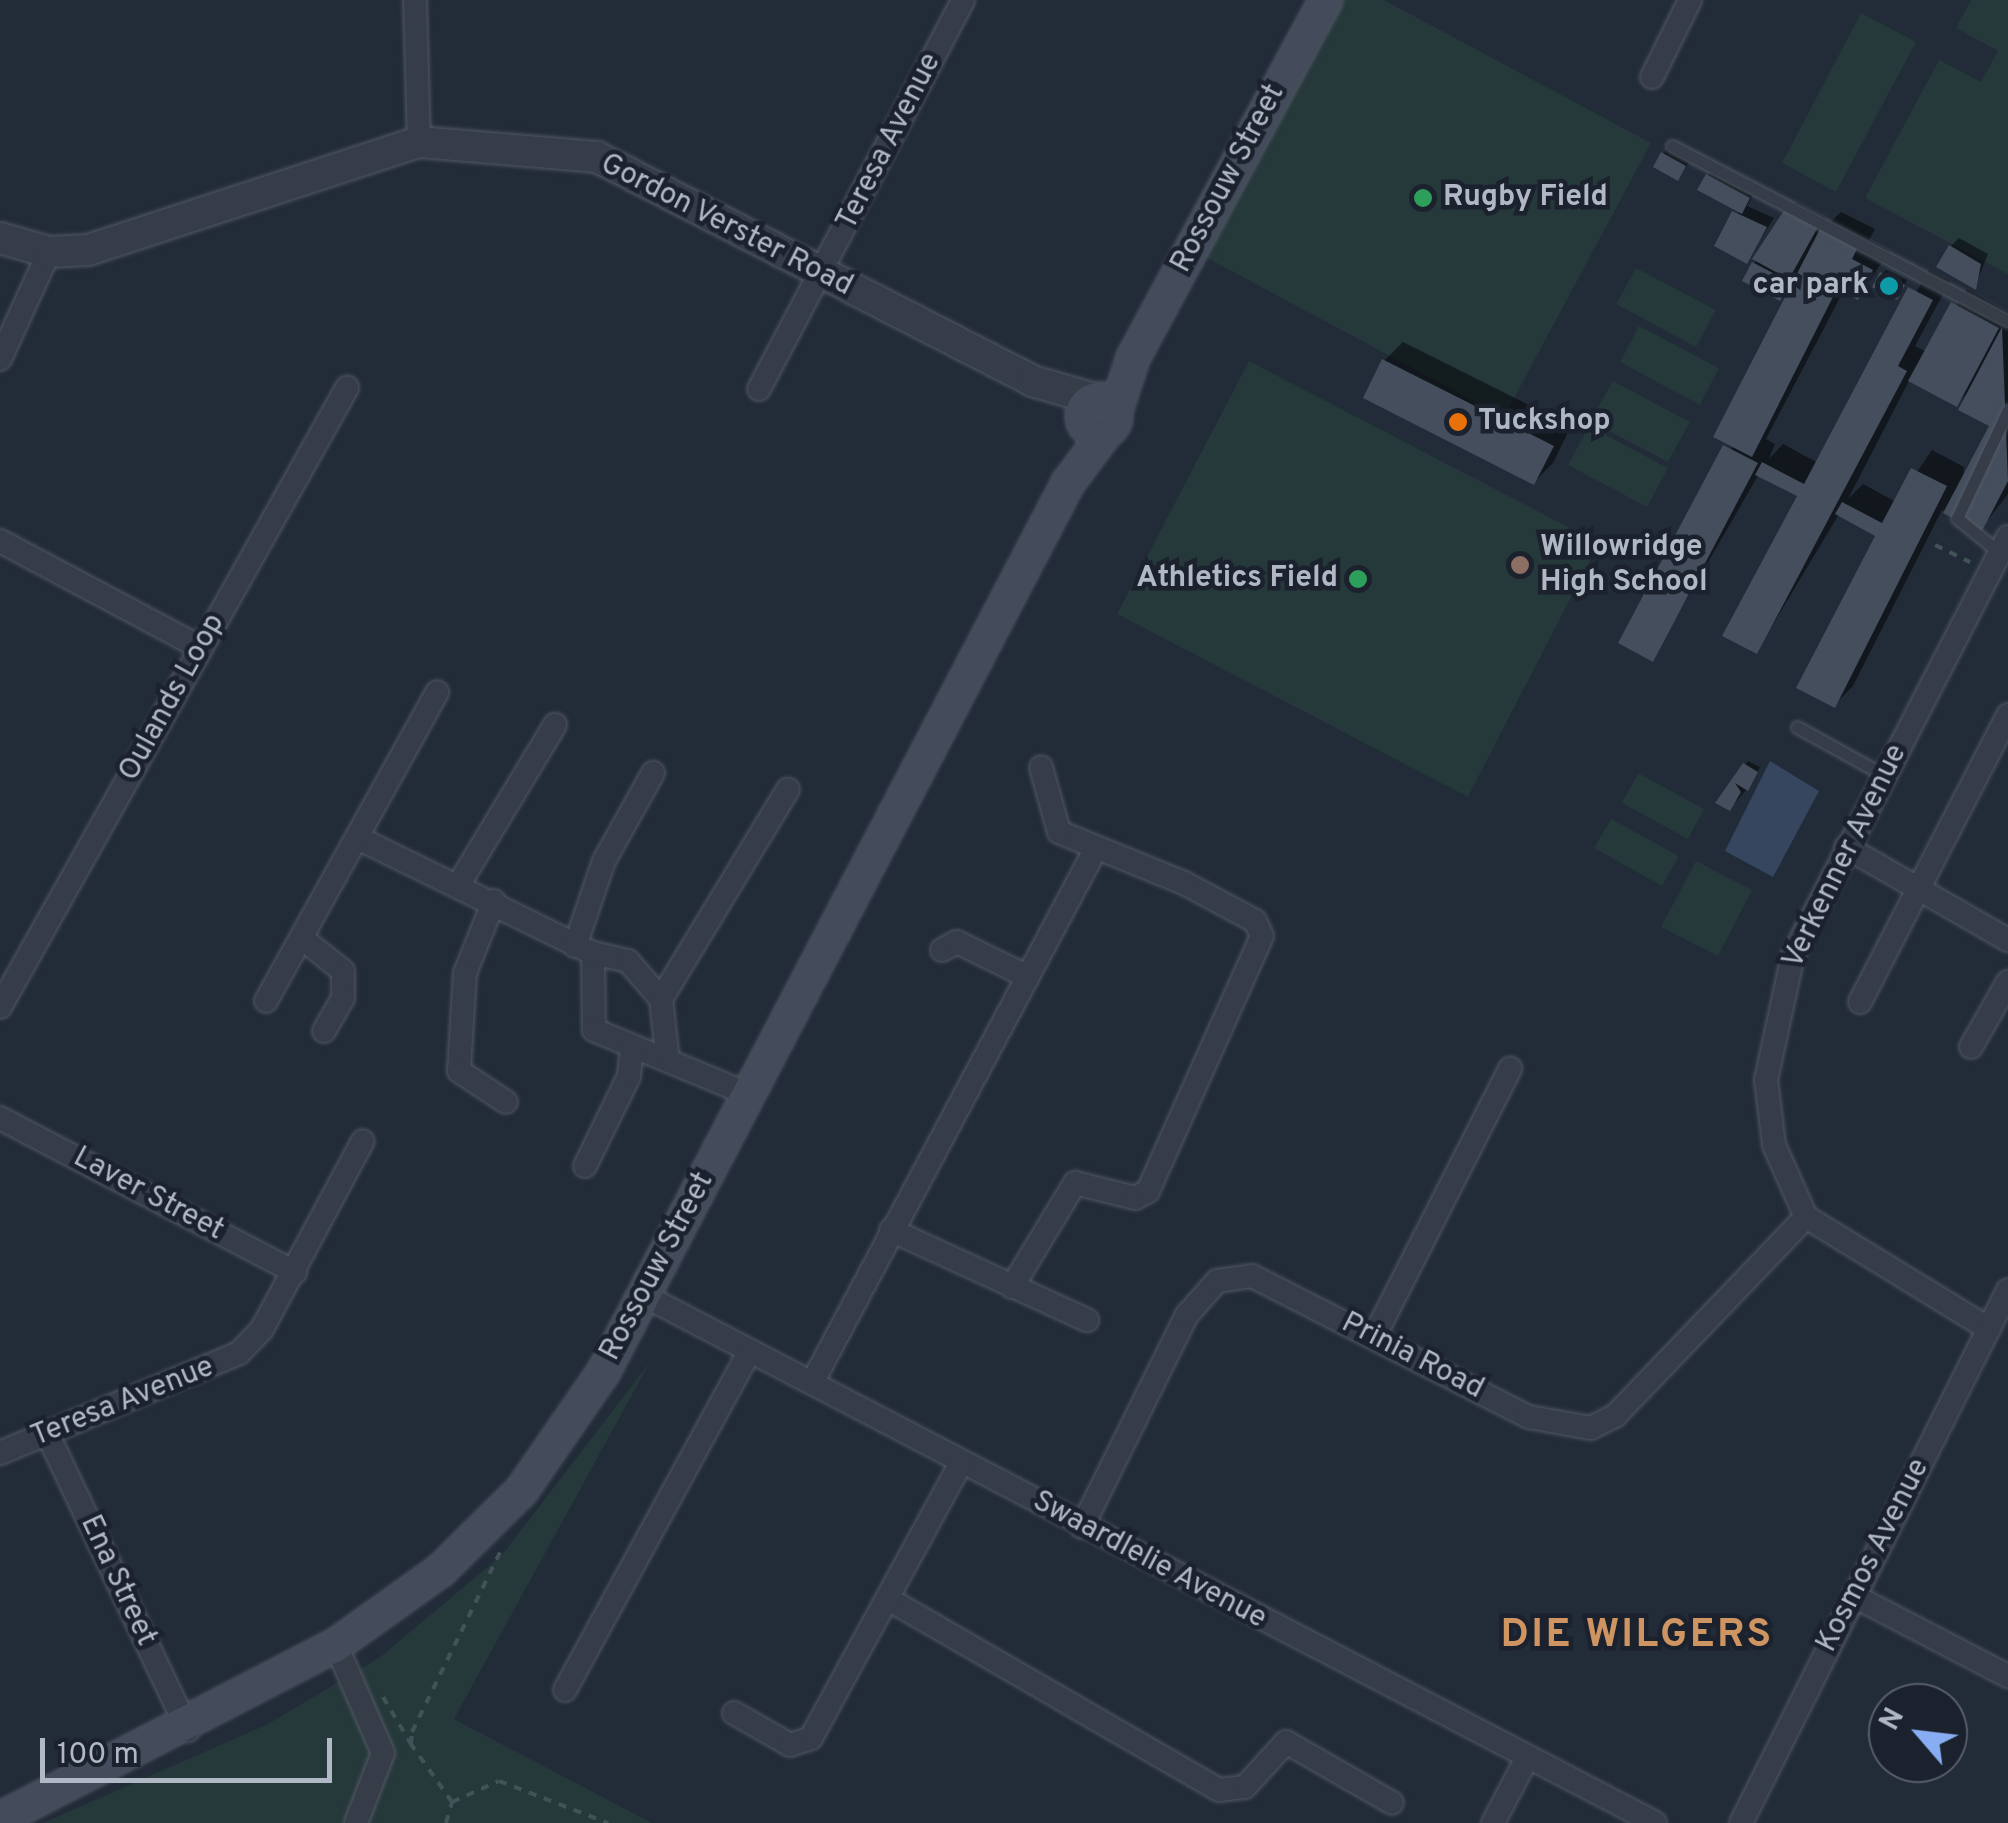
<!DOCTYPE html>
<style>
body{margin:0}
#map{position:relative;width:2008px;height:1823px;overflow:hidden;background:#222b38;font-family:Overpass,sans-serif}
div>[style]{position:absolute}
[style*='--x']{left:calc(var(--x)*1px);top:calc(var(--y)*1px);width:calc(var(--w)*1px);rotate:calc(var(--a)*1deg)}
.green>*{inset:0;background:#25383a}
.water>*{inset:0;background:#36465f}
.shadow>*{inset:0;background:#0007}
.building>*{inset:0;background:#444e5d}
.path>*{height:4px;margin-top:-2px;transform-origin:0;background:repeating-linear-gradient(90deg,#425357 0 8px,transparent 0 16px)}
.roads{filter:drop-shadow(0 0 2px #515863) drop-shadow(0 0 2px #515863)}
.service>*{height:11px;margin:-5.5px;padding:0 5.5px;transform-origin:5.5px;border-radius:5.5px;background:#363d49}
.minor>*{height:22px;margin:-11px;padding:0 11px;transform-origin:11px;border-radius:11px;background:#363d49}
.tertiary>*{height:30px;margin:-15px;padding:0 15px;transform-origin:15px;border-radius:15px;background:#363d49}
.secondary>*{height:32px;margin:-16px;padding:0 16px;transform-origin:16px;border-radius:16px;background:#444c5c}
.secondary>.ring{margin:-16px;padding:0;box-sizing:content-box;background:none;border:32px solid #444c5c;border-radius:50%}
.dots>*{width:28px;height:28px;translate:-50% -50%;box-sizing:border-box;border:5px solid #1b222d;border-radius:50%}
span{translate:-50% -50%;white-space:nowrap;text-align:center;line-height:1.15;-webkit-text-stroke:9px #1b222d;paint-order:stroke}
.street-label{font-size:30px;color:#b1b8c5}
.poi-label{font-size:30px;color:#b1b8c5;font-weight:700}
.left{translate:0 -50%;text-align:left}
.right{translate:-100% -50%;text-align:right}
.district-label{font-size:40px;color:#ce9562;font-weight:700;letter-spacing:2.5px}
.north{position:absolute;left:1868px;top:1683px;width:100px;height:100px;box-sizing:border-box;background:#1b222d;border:2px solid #575e6a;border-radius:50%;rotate:298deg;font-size:28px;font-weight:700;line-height:40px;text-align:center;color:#b1b8c5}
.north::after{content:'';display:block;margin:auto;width:35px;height:45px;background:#88adf2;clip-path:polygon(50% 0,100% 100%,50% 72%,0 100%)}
.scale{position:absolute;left:40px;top:1738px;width:292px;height:45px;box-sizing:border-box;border:5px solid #b1b8c5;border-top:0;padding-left:12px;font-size:30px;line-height:35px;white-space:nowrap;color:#b1b8c5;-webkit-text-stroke:8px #1b222d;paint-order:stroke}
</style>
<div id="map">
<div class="green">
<div style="clip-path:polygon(1331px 0,1384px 0,1651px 143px,1504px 417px,1196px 252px)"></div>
<div style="clip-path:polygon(1971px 0,2008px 0,2008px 274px,1865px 198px,1939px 60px,1981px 82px,1998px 51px,1956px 28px)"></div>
<div style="clip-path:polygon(1861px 13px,1916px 42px,1836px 192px,1782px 163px)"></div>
<div style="clip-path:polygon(1636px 268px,1716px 310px,1696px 347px,1616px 304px)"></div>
<div style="clip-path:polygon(1639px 326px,1719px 368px,1700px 405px,1620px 362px)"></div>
<div style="clip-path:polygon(1249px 361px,1599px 543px,1468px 797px,1117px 614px)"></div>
<div style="clip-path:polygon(1613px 381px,1690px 422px,1668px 462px,1590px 421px)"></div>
<div style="clip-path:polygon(1589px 426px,1668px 468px,1647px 507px,1568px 465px)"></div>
<div style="clip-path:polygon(1638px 773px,1704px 809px,1688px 839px,1622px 803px)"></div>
<div style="clip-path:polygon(1611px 819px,1679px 856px,1662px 886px,1594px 848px)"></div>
<div style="clip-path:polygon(1696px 861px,1752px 890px,1718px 956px,1661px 927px)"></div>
<div style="clip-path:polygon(650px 1362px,454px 1719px,652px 1823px,43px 1823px,268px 1724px,379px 1658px,502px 1555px)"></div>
</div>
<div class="water">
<div style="clip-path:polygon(1770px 761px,1819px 791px,1773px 877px,1725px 851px)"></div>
</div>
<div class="shadow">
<div style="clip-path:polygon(1672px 145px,1693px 157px,1678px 178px,1663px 154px)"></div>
<div style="clip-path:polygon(1717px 167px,1757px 188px,1747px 206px,1774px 218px,1747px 260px,1738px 209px,1708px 176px)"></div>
<div style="clip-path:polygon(evenodd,1796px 202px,1826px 218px,1818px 234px,1841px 212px,1875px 229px,1869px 240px,1890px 251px,1858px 297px,1844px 290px,1766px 439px,1775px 444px,1769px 459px,1783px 444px,1818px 463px,1929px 270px,1950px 281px,1915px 346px,1927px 352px,1967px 289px,2008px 312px,2008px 494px,1980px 530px,1942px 510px,1853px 686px,1834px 705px,1878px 535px,1839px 514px,1757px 651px,1800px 495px,1759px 474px,1652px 659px,1793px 286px,1780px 298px,1754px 264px,1796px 202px,1910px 379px,1957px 404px,1970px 390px,1992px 425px,1963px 480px,1964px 467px,1932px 450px,1896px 502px,1863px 484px,1848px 499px,1910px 379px)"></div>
<div style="clip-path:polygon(1959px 238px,1988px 254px,1975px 286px,1950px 247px)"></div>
<div style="clip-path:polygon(1886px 270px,1907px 280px,1900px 293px,1882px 274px)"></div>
<div style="clip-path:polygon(1403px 342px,1571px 426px,1553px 463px,1534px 482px,1384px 361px)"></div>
<div style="clip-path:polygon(1748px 761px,1760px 767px,1751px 784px,1734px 804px,1718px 802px)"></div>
</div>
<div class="building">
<div style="clip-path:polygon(1661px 152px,1686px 166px,1678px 181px,1653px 167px)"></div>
<div style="clip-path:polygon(1706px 174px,1750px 198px,1742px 214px,1697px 190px)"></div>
<div style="clip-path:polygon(1785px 209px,1818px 227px,1789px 279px,1752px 259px)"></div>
<div style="clip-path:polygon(1732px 211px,1767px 227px,1747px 264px,1714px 246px)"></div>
<div style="clip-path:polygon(1820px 229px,1857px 249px,1852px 259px,1873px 270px,1858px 300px,1837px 289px,1752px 457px,1713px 437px)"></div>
<div style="clip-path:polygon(1949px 245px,1981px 264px,1976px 290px,1936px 267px)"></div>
<div style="clip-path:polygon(1752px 262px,1790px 282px,1780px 301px,1742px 281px)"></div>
<div style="clip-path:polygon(1880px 272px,1905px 285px,1897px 300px,1872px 287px)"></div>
<div style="clip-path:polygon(1908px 287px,1933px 300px,1898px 366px,1907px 371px,1757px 654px,1722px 636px,1797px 496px,1755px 475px,1762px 462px,1804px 484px)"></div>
<div style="clip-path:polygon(1951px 302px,1999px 328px,1957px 407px,1908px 381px)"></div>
<div style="clip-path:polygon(2002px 327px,2008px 481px,1981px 533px,1943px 513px,1989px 426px,1958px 410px)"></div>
<div style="clip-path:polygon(1382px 359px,1554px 446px,1534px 485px,1363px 398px)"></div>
<div style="clip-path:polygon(1723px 445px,1758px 463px,1653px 662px,1618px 643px)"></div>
<div style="clip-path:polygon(1911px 468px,1947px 486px,1835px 708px,1796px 688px,1875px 536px,1835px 514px,1842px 502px,1882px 523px)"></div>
<div style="clip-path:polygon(1743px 763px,1758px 772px,1748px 791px,1735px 783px,1741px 792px,1730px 811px,1715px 803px)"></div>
</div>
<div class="path">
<div style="--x:1935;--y:545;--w:39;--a:26"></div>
<div style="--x:383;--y:1697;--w:55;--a:59.2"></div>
<div style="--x:452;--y:1802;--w:71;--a:-125.3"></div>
<div style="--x:411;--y:1744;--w:12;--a:-85"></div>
<div style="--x:412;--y:1732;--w:207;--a:-63.9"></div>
<div style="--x:446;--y:1823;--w:22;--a:-74"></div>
<div style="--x:452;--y:1802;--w:51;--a:-24.1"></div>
<div style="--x:499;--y:1781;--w:117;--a:21.1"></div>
</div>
<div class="roads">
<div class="service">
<div style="--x:1672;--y:146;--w:379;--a:27.5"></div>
<div style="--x:2000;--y:553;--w:55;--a:-140.9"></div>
<div style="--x:1957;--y:518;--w:119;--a:-64.7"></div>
<div style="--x:1797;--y:727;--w:99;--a:28.9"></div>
</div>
<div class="minor">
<div style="--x:415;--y:0;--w:142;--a:88.4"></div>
<div style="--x:1652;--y:77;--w:86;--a:-63.7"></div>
<div style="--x:0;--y:359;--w:118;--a:-65.4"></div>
<div style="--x:759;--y:389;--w:439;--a:-62.3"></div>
<div style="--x:0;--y:541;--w:228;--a:28"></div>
<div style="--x:358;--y:838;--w:262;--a:26.1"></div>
<div style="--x:593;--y:953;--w:77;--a:89.3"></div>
<div style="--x:594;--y:1030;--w:167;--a:22.6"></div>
<div style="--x:1846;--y:847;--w:187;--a:29.9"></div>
<div style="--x:459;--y:884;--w:186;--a:-58.9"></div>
<div style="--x:494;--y:901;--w:78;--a:111.9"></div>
<div style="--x:465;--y:973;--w:98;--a:93.5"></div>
<div style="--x:459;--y:1071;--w:56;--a:33.4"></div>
<div style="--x:303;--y:939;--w:51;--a:38.7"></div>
<div style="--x:343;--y:971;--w:27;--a:90"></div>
<div style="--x:343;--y:998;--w:38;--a:120"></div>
<div style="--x:575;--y:946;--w:90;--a:-71.2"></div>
<div style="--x:604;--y:861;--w:101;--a:-60.9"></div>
<div style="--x:942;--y:950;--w:17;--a:-28"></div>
<div style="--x:957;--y:942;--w:77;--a:26.2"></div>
<div style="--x:593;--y:953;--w:36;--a:13"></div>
<div style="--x:628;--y:961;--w:50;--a:49"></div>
<div style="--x:266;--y:1001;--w:353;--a:-61"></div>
<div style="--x:1860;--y:1002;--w:323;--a:-62.7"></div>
<div style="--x:0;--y:1007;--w:710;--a:-60.73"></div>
<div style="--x:1971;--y:1047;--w:75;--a:-60.4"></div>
<div style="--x:667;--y:1053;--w:54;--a:-96.3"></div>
<div style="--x:661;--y:999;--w:245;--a:-58.8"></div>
<div style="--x:0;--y:1118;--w:333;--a:27.6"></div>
<div style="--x:585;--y:1166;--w:100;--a:-63.9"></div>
<div style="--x:629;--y:1076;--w:28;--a:-84"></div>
<div style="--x:891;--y:1230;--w:216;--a:24.7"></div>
<div style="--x:1012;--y:1287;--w:122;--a:-58.8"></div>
<div style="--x:1075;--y:1183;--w:62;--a:14"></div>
<div style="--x:1135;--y:1198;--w:15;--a:-28"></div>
<div style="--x:1148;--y:1191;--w:279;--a:-65.9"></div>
<div style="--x:1262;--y:936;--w:17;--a:-115"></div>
<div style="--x:1255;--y:921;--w:81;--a:-151.8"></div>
<div style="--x:1184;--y:883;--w:135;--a:-157.8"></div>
<div style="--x:1059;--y:832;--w:67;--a:-105.5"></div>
<div style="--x:645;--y:1296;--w:1139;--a:27.55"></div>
<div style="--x:1989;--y:1329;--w:215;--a:-148.5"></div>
<div style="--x:1806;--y:1217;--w:79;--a:-114"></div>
<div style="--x:1774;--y:1145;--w:65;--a:-97"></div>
<div style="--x:1766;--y:1080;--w:128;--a:-77.8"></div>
<div style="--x:1793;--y:955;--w:470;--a:-62.8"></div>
<div style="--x:1374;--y:1337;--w:301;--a:-63.1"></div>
<div style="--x:812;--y:1383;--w:601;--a:-62.03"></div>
<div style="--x:47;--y:1433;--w:329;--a:64.6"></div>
<div style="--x:0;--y:1453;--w:259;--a:-22.7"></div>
<div style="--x:239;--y:1353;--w:33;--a:-46"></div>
<div style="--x:262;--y:1329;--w:213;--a:-61.8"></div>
<div style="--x:1082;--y:1527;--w:237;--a:-63.7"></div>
<div style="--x:1187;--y:1315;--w:45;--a:-48.6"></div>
<div style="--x:1217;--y:1281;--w:35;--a:-8"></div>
<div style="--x:1252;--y:1276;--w:311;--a:27"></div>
<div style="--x:1529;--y:1417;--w:63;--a:10.1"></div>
<div style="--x:1591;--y:1428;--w:27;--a:-27"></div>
<div style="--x:1615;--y:1416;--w:276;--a:-46.2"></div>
<div style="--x:1854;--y:1596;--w:174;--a:27.5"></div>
<div style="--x:890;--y:1600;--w:380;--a:30"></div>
<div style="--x:1219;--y:1790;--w:26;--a:-7"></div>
<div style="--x:1245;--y:1787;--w:61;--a:-47.7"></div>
<div style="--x:1286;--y:1742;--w:122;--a:29.9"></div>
<div style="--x:336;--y:1645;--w:118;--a:66.5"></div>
<div style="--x:383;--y:1753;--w:75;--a:111.1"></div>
<div style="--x:565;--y:1690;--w:386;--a:-61.4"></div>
<div style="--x:734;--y:1713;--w:64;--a:29.7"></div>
<div style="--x:790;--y:1745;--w:22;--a:-18"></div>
<div style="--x:811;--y:1738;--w:313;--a:-61.4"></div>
<div style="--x:1493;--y:1823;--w:73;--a:-62.4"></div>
<div style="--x:1741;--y:1823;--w:596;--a:-63.39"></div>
</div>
<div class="tertiary">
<div style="--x:0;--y:238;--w:51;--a:15.9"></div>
<div style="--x:49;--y:252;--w:39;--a:-3"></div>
<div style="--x:88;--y:250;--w:348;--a:-18.1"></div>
<div style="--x:419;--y:142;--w:179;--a:4.8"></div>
<div style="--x:597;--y:157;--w:489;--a:27.2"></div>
<div style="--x:1032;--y:381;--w:66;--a:15.9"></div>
</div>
<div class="secondary">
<div class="ring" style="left:1082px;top:399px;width:2px;height:2px"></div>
<div style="--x:1116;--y:410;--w:55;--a:-71.9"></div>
<div style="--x:1133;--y:358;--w:407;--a:-61.7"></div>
<div style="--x:0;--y:1819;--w:378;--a:-27.4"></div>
<div style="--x:336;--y:1645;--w:129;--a:-35.5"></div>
<div style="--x:441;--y:1570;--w:114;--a:-44.6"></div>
<div style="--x:522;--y:1490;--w:145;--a:-55.4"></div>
<div style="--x:604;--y:1371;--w:1002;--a:-62.41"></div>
<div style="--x:1068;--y:483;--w:64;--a:-53.3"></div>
</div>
</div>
<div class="dots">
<div style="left:1423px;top:198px;background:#2e9e5b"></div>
<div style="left:1889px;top:286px;background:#0f9aa8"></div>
<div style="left:1458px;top:422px;background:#e8710a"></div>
<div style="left:1520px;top:565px;background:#8d6e63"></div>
<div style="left:1358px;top:579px;background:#2e9e5b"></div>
</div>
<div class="street-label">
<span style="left:890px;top:142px;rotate:-63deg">Teresa Avenue</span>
<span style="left:1229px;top:179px;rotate:-62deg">Rossouw Street</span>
<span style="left:726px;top:226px;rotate:27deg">Gordon Verster Road</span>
<span style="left:173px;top:698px;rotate:-61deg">Oulands Loop</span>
<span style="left:1846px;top:857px;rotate:-64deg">Verkenner Avenue</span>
<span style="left:148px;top:1195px;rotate:28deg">Laver Street</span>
<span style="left:658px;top:1267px;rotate:-62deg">Rossouw Street</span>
<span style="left:1412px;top:1357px;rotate:27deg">Prinia Road</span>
<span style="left:123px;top:1403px;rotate:-22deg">Teresa Avenue</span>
<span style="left:1874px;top:1556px;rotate:-63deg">Kosmos Avenue</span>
<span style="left:1149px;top:1561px;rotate:28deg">Swaardlelie Avenue</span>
<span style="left:117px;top:1581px;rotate:65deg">Ena Street</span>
</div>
<div class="poi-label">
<span class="left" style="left:1443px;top:198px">Rugby Field</span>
<span class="right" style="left:1869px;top:286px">car park</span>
<span class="left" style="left:1478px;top:422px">Tuckshop</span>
<span class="left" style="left:1540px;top:565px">Willowridge<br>High School</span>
<span class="right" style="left:1338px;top:579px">Athletics Field</span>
</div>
<div class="district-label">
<span style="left:1637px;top:1636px">DIE WILGERS</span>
</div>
<div class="north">N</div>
<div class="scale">100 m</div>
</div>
